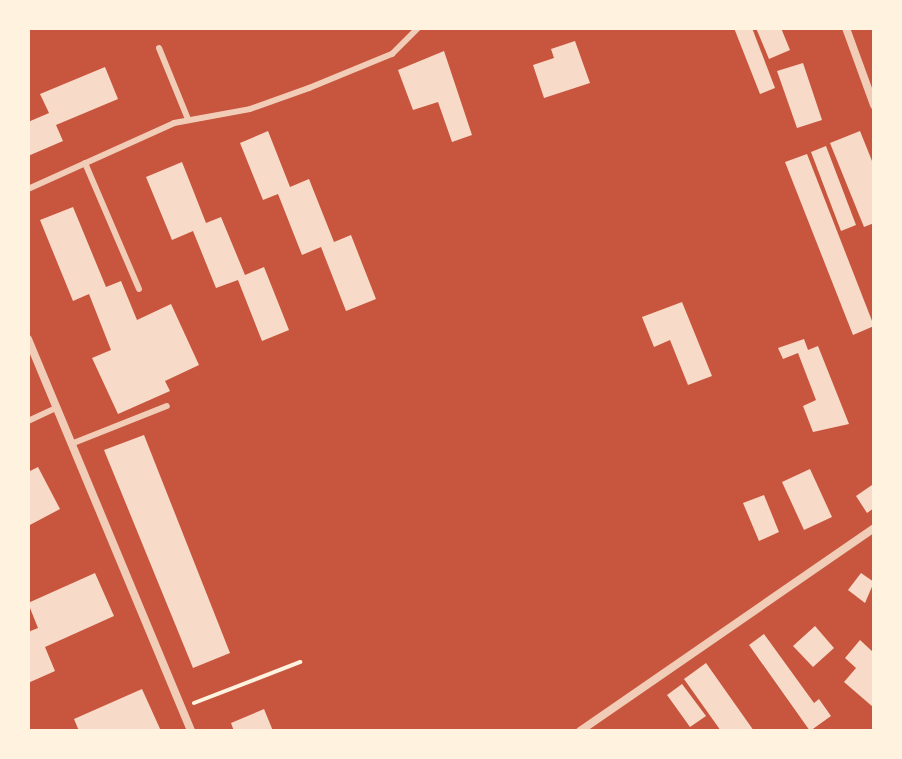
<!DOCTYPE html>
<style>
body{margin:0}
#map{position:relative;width:902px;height:759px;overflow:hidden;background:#c8553d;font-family:"Archivo Narrow",sans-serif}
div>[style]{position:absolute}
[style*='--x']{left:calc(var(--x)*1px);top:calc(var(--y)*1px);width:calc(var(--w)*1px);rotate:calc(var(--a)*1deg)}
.building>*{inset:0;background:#f7dbc8}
.path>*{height:4px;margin:-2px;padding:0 2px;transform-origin:2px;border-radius:2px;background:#fff3e0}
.service>*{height:6px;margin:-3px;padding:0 3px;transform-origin:3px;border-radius:3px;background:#f1ccb7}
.minor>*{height:8px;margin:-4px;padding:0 4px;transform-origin:4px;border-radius:4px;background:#f1ccb7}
span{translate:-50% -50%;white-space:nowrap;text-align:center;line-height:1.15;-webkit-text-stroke:7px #fff3e0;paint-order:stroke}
.frame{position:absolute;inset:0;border:30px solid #fff3e0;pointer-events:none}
</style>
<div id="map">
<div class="building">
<div style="clip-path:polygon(734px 28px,752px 28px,775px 88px,760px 94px)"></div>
<div style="clip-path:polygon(756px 28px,781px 28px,790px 50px,769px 59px)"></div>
<div style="clip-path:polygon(575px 41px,590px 83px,544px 98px,533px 65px,554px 58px,551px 49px)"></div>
<div style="clip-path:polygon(444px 51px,472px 135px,452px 142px,438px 102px,413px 110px,398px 70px)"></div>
<div style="clip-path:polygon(803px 63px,822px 120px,797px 128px,777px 71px)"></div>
<div style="clip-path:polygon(105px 67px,118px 99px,56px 125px,63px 141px,28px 156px,28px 122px,49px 113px,40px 94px)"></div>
<div style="clip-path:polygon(268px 131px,290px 187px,309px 179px,334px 242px,351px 235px,376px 299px,346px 311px,321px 247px,302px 255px,278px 194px,263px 200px,240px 143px)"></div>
<div style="clip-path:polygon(860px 131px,874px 166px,874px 223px,864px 227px,830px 143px)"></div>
<div style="clip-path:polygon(826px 146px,856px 225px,841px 231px,811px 152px)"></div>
<div style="clip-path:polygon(807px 154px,874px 326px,853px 335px,785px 162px)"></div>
<div style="clip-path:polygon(182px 162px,206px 223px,221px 217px,245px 275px,264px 267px,289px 330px,262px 341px,238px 280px,216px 288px,193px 231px,172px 240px,146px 177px)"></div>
<div style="clip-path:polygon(73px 207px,106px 287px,121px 281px,137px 320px,171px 304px,199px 365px,165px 381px,170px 391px,118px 414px,92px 358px,111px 350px,89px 294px,73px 301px,40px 220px)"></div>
<div style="clip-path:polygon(682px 302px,712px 376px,688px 385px,670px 340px,654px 347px,642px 317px)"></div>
<div style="clip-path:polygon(804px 339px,808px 350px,818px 346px,849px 424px,813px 432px,803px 406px,816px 400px,798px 353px,783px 359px,778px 348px)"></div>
<div style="clip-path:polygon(144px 435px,230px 653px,193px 668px,104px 450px)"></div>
<div style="clip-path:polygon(38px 467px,60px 509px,28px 526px,28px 472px)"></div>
<div style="clip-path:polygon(810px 469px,832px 517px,804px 530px,782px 482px)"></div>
<div style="clip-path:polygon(872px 485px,874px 508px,867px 513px,856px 496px)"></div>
<div style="clip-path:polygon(764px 495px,779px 532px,759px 541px,743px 503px)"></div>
<div style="clip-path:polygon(95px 573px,114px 616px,45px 647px,55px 671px,28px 683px,28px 632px,38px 628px,28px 603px)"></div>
<div style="clip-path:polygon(861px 573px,874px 582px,865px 603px,848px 590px)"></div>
<div style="clip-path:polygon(815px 626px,834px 648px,813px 667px,793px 646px)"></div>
<div style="clip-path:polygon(764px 634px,814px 703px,819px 699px,831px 716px,810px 731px,749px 645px)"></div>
<div style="clip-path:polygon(860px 640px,874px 653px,873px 707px,844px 682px,856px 668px,845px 658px)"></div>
<div style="clip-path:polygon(706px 663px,754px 731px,721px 731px,684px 679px)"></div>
<div style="clip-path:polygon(682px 684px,706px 716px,690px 727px,667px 695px)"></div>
<div style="clip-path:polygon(142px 689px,161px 731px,79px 731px,74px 719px)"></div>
<div style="clip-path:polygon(264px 709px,273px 731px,234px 731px,231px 723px)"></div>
</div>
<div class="path">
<div style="--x:194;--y:703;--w:114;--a:-21.1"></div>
</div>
<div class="service">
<div style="--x:159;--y:48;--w:77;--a:67.8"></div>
<div style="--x:85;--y:163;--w:137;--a:66.8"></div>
<div style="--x:28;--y:189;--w:160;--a:-24.3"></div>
<div style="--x:174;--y:123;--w:77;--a:-10.4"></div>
<div style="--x:250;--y:109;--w:63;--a:-19.6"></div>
<div style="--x:309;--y:88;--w:90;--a:-22.3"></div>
<div style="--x:392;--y:54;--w:37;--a:-45"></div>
<div style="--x:28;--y:421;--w:31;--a:-25"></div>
<div style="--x:71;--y:444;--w:103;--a:-21.6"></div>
</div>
<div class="minor">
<div style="--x:846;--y:28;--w:82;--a:70"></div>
<div style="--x:28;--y:339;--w:425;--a:67.4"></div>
<div style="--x:580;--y:731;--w:357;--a:-34.6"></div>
</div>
<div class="frame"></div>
</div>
